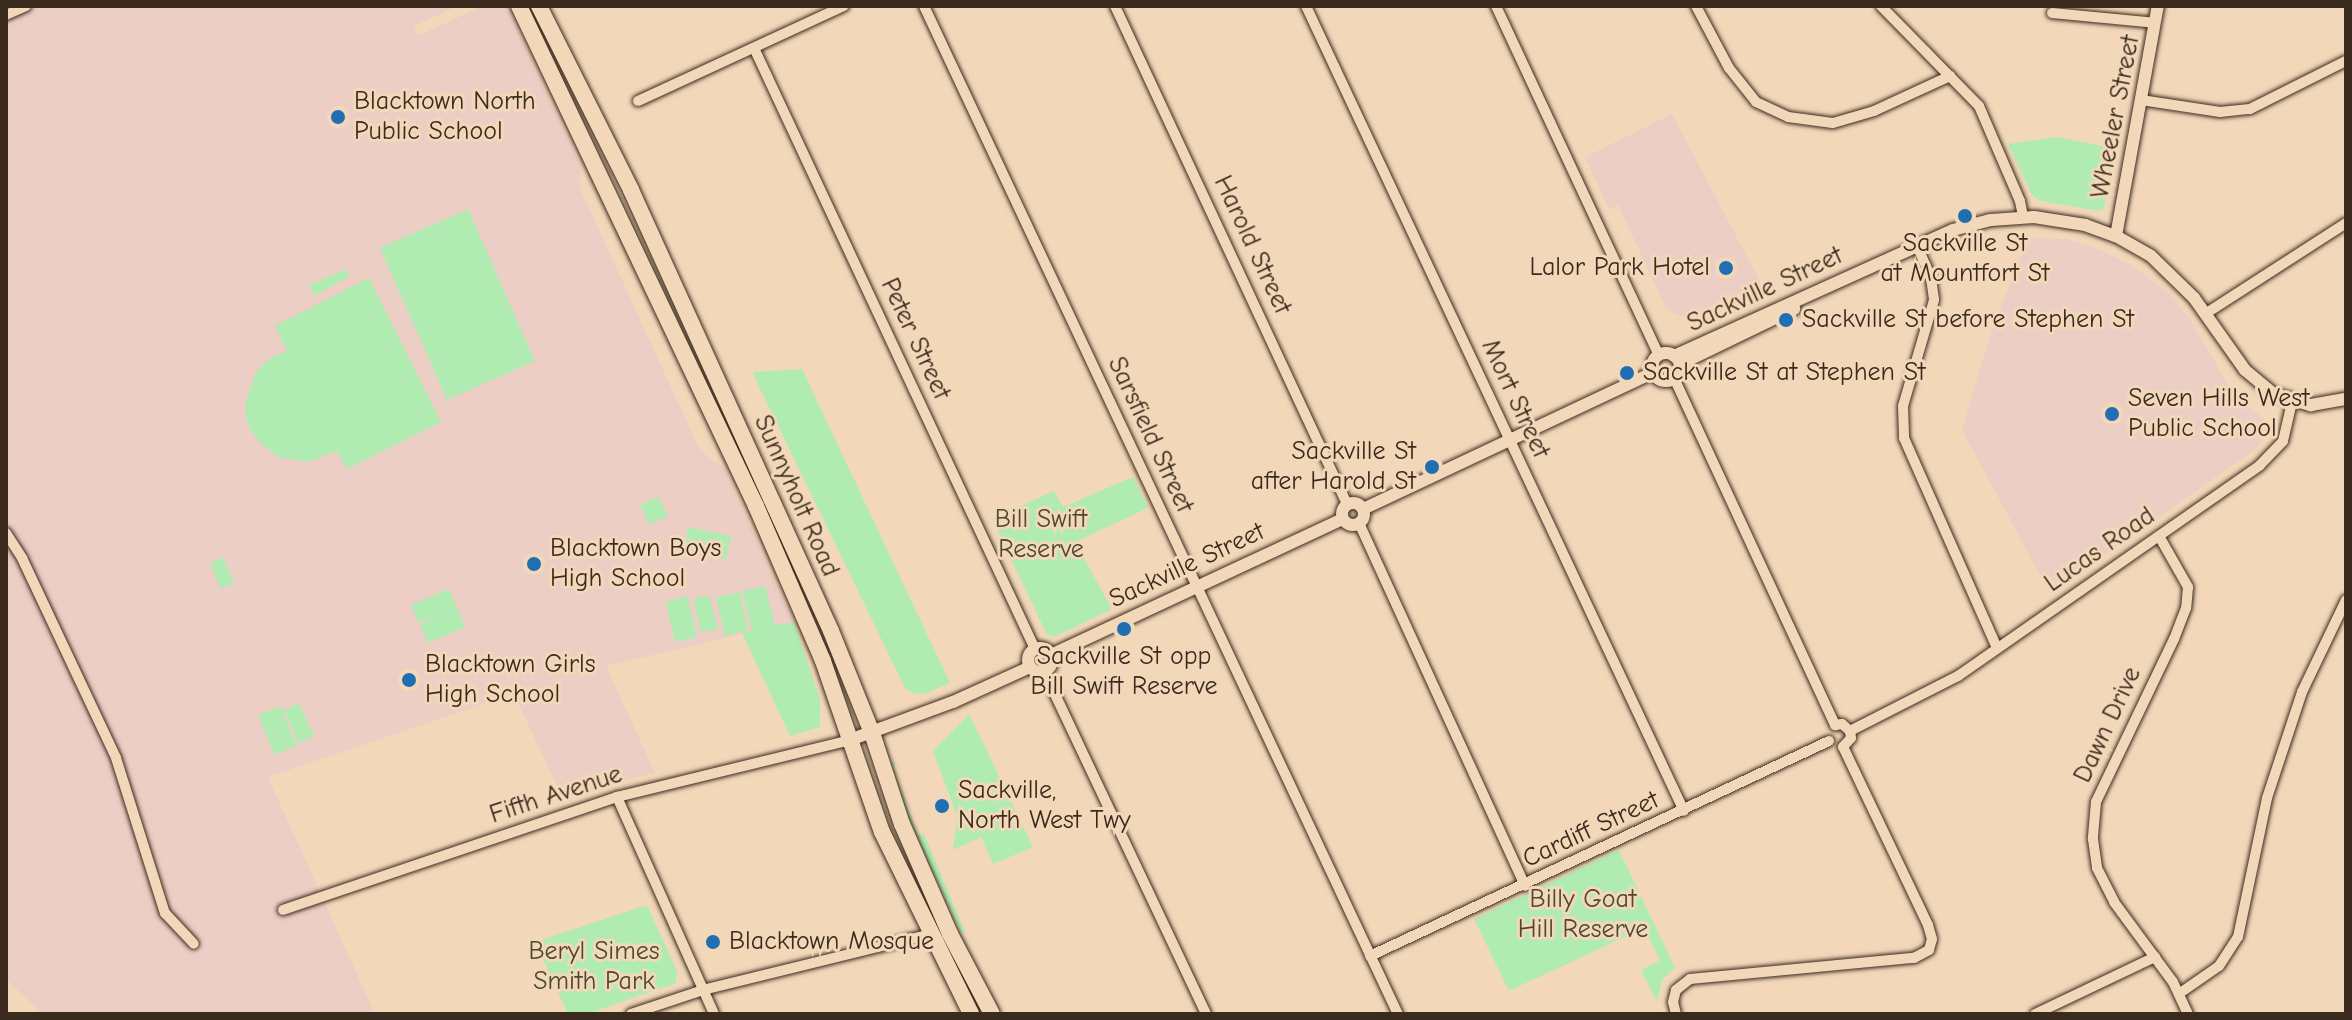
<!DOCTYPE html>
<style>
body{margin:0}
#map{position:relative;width:2352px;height:1020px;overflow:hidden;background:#f2d8b9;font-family:"Comic Neue",sans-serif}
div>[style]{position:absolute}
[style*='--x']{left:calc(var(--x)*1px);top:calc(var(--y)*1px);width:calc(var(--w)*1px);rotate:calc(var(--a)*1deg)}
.built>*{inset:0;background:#edcec4}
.green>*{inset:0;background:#b0ecb1}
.roads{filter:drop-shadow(0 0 2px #3b2a1e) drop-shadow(0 0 2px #3b2a1e)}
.minor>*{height:10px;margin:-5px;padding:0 5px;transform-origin:5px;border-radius:5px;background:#f2d8b9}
.tertiary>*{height:12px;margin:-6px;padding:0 6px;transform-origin:6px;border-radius:6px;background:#f2d8b9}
.tertiary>.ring{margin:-6px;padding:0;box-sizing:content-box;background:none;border:12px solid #f2d8b9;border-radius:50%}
.primary>*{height:16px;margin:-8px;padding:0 8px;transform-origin:8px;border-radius:8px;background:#f2d8b9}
.dots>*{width:22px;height:22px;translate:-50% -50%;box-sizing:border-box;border:4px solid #f2d8b9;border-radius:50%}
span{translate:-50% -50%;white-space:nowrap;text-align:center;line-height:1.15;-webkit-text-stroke:6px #f2d8b9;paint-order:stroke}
.poi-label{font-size:26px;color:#3b2a1e}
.left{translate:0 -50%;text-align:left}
.right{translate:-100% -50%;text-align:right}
.street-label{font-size:26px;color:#3b2a1e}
.park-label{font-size:26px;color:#4d4734}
.frame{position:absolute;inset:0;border:8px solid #3b2a1e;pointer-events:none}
</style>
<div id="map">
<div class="built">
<div style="clip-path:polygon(6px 6px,458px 6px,414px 26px,418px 36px,482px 6px,507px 6px,581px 166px,579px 186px,698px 446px,708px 457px,724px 467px,794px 622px,606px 666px,655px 773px,594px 787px,594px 791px,564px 801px,514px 694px,268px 777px,375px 1014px,42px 1014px,6px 979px)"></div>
<div style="clip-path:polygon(1672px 114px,1761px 283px,1690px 316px,1676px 315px,1666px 308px,1618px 205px,1609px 209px,1585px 157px)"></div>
<div style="clip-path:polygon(2028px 238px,2068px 239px,2101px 250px,2131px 265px,2170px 294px,2189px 318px,2230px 388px,2243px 403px,2264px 419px,2261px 442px,2257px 448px,2050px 594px,1962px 430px,1992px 329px)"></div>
</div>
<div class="green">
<div style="clip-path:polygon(2058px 137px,2116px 149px,2104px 208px,2100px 211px,2040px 201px,2032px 195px,2008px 144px)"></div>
<div style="clip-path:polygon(468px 209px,535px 361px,447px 400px,380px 248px)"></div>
<div style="clip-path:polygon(346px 269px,350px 276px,314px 296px,309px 285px)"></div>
<div style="clip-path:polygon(369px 278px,441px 422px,347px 469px,337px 451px,308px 462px,278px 457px,256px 439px,247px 422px,245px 404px,256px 372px,269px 359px,287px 351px,275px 326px)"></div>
<div style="clip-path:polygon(802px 369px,950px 683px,924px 694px,914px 694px,905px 688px,752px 372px)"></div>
<div style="clip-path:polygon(1133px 477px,1148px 508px,1075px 542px,1112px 609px,1054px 637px,1047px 635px,992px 519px,1054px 491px,1063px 507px)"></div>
<div style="clip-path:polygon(658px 497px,668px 516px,649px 524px,640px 505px)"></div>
<div style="clip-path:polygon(688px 527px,731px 536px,726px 559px,684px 549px)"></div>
<div style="clip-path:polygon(223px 557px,234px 583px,221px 589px,210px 564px)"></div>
<div style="clip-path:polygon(765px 586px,775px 625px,794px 622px,820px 699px,820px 727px,790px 736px,742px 633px,752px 630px,742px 591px)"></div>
<div style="clip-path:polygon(449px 589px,465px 627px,428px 643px,420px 625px,438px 616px,419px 623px,411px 605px)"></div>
<div style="clip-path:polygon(740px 592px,748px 630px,725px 636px,716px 597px)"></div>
<div style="clip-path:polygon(709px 595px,718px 629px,701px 632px,693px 599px)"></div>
<div style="clip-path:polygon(687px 596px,697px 637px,675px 642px,666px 602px)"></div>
<div style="clip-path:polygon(299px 703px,314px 736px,299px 743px,284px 710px)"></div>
<div style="clip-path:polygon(280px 706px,297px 745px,275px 755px,258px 716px)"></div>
<div style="clip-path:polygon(969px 714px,1033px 847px,993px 864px,981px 837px,953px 850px,957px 816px,933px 751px)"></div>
<div style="clip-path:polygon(896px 761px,893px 769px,918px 835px,924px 834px,965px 932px,962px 934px,917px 837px,895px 784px,890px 763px)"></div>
<div style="clip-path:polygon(1619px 850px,1675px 968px,1662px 980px,1657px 1002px,1641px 970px,1660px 960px,1644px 928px,1509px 991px,1474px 919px)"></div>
<div style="clip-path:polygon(647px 905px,677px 971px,676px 983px,587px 1014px,568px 1014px,535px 942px)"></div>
</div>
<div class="roads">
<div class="minor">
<div style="--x:924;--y:6;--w:1114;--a:64.82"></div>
<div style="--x:1115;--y:6;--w:549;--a:65.02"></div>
<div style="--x:1306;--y:6;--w:889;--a:64.85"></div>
<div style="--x:1496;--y:6;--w:385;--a:65"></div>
<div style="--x:1696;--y:6;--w:70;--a:62"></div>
<div style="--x:1729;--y:68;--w:43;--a:51.5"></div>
<div style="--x:1756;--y:102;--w:35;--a:25"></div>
<div style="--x:1788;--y:117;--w:45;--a:7.6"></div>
<div style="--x:1833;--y:123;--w:43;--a:-16.3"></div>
<div style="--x:1874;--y:111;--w:84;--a:-24.7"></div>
<div style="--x:1881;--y:6;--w:140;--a:45.6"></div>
<div style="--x:1979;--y:106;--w:103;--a:66.7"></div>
<div style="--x:2020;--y:201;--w:16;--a:79"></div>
<div style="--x:2052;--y:13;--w:103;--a:5.5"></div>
<div style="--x:6;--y:15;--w:22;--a:-24"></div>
<div style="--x:754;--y:48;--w:663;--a:64.94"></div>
<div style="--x:2141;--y:100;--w:80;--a:8.6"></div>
<div style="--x:2220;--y:112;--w:30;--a:-6"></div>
<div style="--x:2250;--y:109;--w:107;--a:-26.6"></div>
<div style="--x:638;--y:101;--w:227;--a:-24.8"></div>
<div style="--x:1917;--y:246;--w:35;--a:66"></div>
<div style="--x:1931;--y:278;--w:22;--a:82"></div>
<div style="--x:1934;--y:300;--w:110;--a:106.3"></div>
<div style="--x:1903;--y:406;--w:32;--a:88"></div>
<div style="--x:1904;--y:438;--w:230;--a:66.1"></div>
<div style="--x:2205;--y:314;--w:168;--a:-32.8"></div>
<div style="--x:1674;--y:378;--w:383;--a:65.1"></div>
<div style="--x:1359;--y:523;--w:399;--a:65.4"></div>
<div style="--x:6;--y:533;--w:30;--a:57"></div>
<div style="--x:22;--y:558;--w:221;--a:64.8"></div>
<div style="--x:116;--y:758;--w:163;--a:72.5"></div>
<div style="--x:165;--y:913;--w:42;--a:46.9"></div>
<div style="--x:2159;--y:536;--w:59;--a:60.4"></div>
<div style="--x:2188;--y:587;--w:21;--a:95"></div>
<div style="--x:2186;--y:608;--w:33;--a:111"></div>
<div style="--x:2174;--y:639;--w:181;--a:115.6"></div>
<div style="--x:2096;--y:802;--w:37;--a:95"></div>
<div style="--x:2093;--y:839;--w:29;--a:82"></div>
<div style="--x:2097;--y:868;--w:38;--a:63"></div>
<div style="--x:2114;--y:902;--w:99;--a:53.6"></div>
<div style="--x:2173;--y:982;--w:35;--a:65"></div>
<div style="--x:1044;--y:671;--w:379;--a:64.7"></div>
<div style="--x:1835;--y:725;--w:7;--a:-8"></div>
<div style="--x:1842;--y:724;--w:11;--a:41"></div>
<div style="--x:1850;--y:731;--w:7;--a:82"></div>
<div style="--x:1851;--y:738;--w:12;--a:132"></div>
<div style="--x:1850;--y:731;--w:121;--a:-27"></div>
<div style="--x:1958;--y:676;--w:368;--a:-34.9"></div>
<div style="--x:2260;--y:465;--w:33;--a:-46"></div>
<div style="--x:2283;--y:441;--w:40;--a:-77"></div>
<div style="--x:617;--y:797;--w:238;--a:65.9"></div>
<div style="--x:283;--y:910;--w:353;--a:-18.7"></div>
<div style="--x:617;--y:797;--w:237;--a:-13.7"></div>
<div style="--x:1370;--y:956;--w:507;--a:-25.1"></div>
<div style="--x:2180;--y:993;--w:47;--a:-34.7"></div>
<div style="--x:2219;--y:966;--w:35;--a:-57"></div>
<div style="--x:2238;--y:937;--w:142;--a:-78.2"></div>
<div style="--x:2267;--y:798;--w:112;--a:-71.7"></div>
<div style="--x:2302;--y:692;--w:102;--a:-64.4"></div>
<div style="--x:631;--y:1014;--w:76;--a:-18.4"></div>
<div style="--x:703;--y:990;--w:235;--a:-13.8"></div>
<div style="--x:1676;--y:1014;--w:12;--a:-104"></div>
<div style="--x:1673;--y:1002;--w:12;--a:-76"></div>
<div style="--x:1676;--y:990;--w:18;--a:-38"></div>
<div style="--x:1690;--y:979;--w:225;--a:-5.4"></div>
<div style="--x:1914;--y:958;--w:17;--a:-28"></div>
<div style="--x:1929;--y:950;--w:11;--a:-75"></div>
<div style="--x:1932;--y:939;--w:15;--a:-106"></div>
<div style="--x:1928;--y:925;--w:197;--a:-115.5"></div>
<div style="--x:2035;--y:1014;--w:133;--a:-25.4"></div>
</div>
<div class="tertiary">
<div style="--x:2116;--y:236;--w:234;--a:-79.7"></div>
<div class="ring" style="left:1652px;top:353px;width:16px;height:16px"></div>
<div style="--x:1674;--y:356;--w:306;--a:-24.3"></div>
<div style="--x:1953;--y:230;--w:39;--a:-15"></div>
<div style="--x:1991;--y:220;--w:43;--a:-4"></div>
<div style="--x:2034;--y:217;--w:52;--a:8.9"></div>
<div style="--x:2085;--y:225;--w:33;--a:20"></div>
<div style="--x:2116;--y:236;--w:40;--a:29.7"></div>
<div style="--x:2151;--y:256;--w:60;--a:44.3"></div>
<div style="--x:2194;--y:298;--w:88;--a:54.7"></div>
<div style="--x:2245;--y:370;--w:38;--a:40"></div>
<div style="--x:2274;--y:394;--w:39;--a:17"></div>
<div style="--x:2311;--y:405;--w:36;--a:-10"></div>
<div style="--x:1680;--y:364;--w:127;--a:-25.8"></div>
<div class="ring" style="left:1342px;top:503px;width:10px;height:10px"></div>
<div style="--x:1363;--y:509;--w:322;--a:-25.2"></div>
<div class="ring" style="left:1028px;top:648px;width:12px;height:12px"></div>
<div style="--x:1051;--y:655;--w:322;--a:-25"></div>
<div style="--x:847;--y:741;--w:113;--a:-20.2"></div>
<div style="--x:953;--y:702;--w:85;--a:-24.4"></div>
</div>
<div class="primary">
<div style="--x:519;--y:6;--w:553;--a:64.64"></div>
<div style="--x:756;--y:506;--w:169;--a:66.6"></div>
<div style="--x:823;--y:661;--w:181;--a:71"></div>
<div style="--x:882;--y:832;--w:203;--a:63.9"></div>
<div style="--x:539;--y:6;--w:206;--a:63.4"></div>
<div style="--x:631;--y:190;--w:484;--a:65.6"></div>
<div style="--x:831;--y:631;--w:110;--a:68.1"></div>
<div style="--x:872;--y:733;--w:96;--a:71.8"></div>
<div style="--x:902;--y:824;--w:120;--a:66.4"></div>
<div style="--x:950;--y:934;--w:90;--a:62.3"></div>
</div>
</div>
<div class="dots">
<div style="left:338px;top:117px;background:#1f6fb2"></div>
<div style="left:1965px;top:216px;background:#1f6fb2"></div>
<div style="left:1726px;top:268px;background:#1f6fb2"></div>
<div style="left:1786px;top:320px;background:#1f6fb2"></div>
<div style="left:1627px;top:373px;background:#1f6fb2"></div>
<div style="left:2112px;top:414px;background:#1f6fb2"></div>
<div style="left:1432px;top:467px;background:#1f6fb2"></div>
<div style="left:534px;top:564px;background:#1f6fb2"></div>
<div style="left:1124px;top:629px;background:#1f6fb2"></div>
<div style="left:409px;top:680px;background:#1f6fb2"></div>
<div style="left:942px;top:806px;background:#1f6fb2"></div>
<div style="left:713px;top:942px;background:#1f6fb2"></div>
</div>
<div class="poi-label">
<span class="left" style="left:354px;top:117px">Blacktown North<br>Public School</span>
<span style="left:1965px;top:259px">Sackville St<br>at Mountfort St</span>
<span class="right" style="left:1710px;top:268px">Lalor Park Hotel</span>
<span class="left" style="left:1802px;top:320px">Sackville St before Stephen St</span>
<span class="left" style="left:1643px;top:373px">Sackville St at Stephen St</span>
<span class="left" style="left:2128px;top:414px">Seven Hills West<br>Public School</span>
<span class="right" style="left:1416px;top:467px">Sackville St<br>after Harold St</span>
<span class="left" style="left:550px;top:564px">Blacktown Boys<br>High School</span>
<span style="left:1124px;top:672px">Sackville St opp<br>Bill Swift Reserve</span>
<span class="left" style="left:425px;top:680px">Blacktown Girls<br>High School</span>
<span class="left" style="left:958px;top:806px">Sackville,<br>North West Twy</span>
<span class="left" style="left:729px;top:942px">Blacktown Mosque</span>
</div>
<div class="street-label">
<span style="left:2116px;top:117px;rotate:-79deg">Wheeler Street</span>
<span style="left:1252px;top:245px;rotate:65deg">Harold Street</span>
<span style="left:1765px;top:290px;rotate:-25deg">Sackville Street</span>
<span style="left:915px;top:339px;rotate:65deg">Peter Street</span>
<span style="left:1515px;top:399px;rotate:65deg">Mort Street</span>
<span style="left:1150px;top:435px;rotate:65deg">Sarsfield Street</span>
<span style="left:796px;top:496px;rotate:66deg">Sunnyholt Road</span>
<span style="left:2100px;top:550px;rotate:-35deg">Lucas Road</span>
<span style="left:1187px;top:566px;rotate:-25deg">Sackville Street</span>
<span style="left:2108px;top:725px;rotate:-65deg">Dawn Drive</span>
<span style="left:556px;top:795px;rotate:-18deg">Fifth Avenue</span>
<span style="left:1591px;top:830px;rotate:-25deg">Cardiff Street</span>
</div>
<div class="park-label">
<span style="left:1041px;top:535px">Bill Swift<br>Reserve</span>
<span style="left:1583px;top:915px">Billy Goat<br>Hill Reserve</span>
<span style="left:594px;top:967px">Beryl Simes<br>Smith Park</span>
</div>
<div class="frame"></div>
</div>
